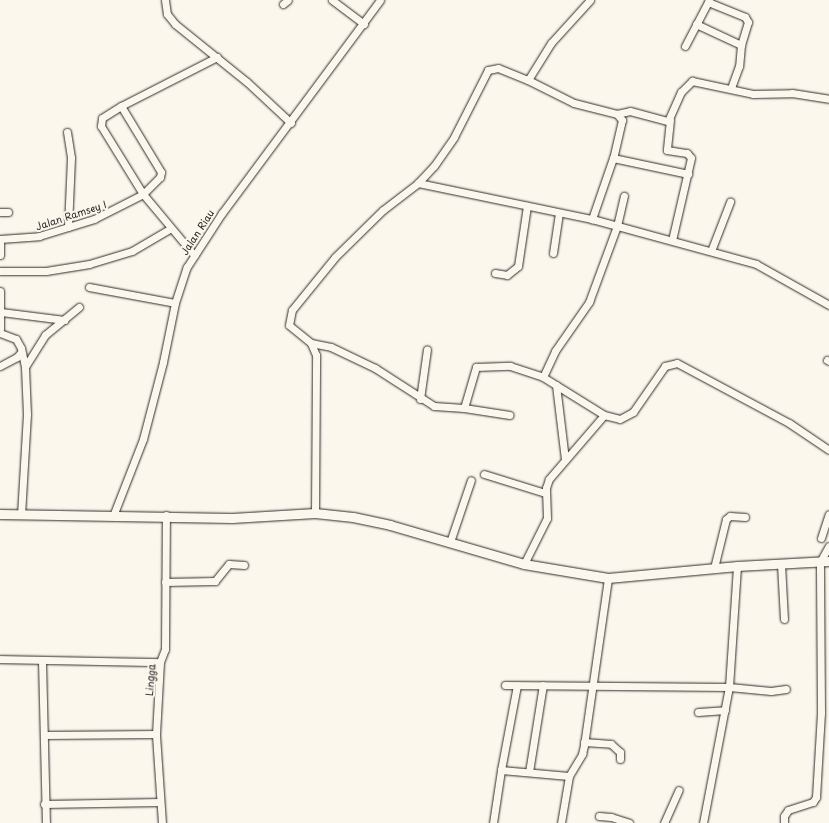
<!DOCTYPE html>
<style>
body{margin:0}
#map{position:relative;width:829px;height:823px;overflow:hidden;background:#fbf7ec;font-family:"Playpen Sans",sans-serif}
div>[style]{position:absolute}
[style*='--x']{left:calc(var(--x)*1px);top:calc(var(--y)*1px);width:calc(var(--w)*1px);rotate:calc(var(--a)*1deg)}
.roads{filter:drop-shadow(0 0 1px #2b2b2b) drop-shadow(0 0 1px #2b2b2b)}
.minor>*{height:7px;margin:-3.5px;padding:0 3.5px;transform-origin:3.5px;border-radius:3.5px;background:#fbf7ec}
.secondary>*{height:9px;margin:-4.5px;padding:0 4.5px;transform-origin:4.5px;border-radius:4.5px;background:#fbf7ec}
span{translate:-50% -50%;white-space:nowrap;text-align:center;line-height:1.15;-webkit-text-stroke:4px #fbf7ec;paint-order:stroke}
.street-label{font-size:10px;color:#2b2b2b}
</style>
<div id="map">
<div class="roads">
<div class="minor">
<div style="--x:165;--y:0;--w:14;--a:82"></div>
<div style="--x:167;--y:14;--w:13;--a:51"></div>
<div style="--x:175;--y:24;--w:92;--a:38.9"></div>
<div style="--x:247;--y:82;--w:60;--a:43"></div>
<div style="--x:332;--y:0;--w:40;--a:37"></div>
<div style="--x:708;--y:2;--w:40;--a:22"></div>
<div style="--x:745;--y:17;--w:6;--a:59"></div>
<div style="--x:748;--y:22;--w:24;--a:107"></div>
<div style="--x:283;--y:4;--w:6;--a:-39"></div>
<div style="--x:696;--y:24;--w:50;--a:25"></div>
<div style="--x:741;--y:45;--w:21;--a:95"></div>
<div style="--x:739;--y:66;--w:23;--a:110"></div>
<div style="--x:685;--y:46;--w:52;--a:-62.4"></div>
<div style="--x:528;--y:80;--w:51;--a:26.6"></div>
<div style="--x:574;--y:103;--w:44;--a:14.3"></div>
<div style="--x:617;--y:114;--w:8;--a:50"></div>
<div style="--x:622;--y:120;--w:39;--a:103"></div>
<div style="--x:613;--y:158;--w:65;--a:109"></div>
<div style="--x:121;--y:106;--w:22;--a:148"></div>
<div style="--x:102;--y:118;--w:8;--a:97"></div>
<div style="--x:101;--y:126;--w:80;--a:58.3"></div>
<div style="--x:143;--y:194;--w:80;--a:50.1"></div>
<div style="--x:617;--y:114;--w:13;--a:-13"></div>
<div style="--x:630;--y:111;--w:39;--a:15"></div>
<div style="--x:668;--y:121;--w:32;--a:-66"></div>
<div style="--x:681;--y:92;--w:16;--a:-45"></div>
<div style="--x:692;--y:81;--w:62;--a:12"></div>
<div style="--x:753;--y:94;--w:39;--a:-1"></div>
<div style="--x:792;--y:93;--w:37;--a:9"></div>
<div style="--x:670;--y:120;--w:30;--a:96"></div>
<div style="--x:667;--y:150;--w:20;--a:9"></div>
<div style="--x:687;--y:153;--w:6;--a:51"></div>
<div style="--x:691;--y:158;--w:84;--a:103"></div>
<div style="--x:67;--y:132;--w:26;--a:81"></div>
<div style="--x:71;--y:158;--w:69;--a:92.5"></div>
<div style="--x:613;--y:158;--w:77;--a:12"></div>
<div style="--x:418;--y:183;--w:178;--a:11.7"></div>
<div style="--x:592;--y:219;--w:170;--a:15.3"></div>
<div style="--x:756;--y:264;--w:84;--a:29.3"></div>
<div style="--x:0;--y:212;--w:8;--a:0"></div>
<div style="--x:0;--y:239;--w:39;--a:-4"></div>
<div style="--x:39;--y:236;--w:58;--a:-17.2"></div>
<div style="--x:94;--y:219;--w:55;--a:-27"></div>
<div style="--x:143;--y:194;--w:24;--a:-45"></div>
<div style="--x:160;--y:177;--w:5;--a:-79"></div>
<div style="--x:161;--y:172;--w:77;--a:-121.2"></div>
<div style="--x:121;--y:106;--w:108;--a:-27"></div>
<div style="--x:711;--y:251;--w:53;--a:-68.8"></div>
<div style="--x:553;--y:253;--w:40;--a:-81.5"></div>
<div style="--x:0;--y:255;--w:16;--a:-90"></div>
<div style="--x:0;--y:271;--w:46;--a:0"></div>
<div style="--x:46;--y:271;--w:44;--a:-9.2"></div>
<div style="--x:89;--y:264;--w:45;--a:-16.8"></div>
<div style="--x:132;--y:251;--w:45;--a:-30.5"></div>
<div style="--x:495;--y:273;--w:12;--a:9"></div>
<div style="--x:507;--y:275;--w:14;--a:-39"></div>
<div style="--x:518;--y:266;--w:61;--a:-81.5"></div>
<div style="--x:89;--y:287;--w:87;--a:10.5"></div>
<div style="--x:0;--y:291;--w:38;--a:90"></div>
<div style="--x:1;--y:312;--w:64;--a:7.2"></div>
<div style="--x:0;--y:333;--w:17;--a:21"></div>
<div style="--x:16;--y:339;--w:10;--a:61"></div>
<div style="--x:21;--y:348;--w:19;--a:78"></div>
<div style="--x:25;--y:367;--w:47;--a:87.6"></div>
<div style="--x:27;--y:414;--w:100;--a:93.4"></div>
<div style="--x:311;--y:343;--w:20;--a:11"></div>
<div style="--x:331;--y:347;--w:49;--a:25.5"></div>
<div style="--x:375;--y:368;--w:70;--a:32.8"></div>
<div style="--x:434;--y:406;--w:30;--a:4"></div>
<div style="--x:464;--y:408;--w:43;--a:-73.7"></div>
<div style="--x:476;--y:367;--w:34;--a:-2"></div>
<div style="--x:510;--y:366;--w:35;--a:18"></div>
<div style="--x:543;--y:377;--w:72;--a:31.9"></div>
<div style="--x:604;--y:415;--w:16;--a:14"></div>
<div style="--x:620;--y:419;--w:15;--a:-28"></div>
<div style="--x:633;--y:412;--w:56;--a:-55.2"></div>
<div style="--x:665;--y:366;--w:12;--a:-14"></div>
<div style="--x:677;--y:363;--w:127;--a:28.2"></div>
<div style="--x:789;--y:423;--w:48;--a:34"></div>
<div style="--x:827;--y:360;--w:2;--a:27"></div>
<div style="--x:0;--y:366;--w:19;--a:-28"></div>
<div style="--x:17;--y:357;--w:6;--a:-51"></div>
<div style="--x:25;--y:367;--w:38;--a:-58"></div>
<div style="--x:45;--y:335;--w:44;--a:-39.5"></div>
<div style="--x:543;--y:377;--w:29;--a:-65"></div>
<div style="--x:555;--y:351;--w:60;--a:-55.2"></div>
<div style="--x:589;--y:302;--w:81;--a:-69.8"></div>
<div style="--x:617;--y:226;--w:31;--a:-77"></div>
<div style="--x:556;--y:385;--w:75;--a:83.1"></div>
<div style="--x:420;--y:399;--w:50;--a:-82"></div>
<div style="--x:464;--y:408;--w:46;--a:8.8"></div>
<div style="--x:484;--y:474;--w:64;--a:17.3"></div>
<div style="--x:315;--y:513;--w:158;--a:-89.6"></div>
<div style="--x:316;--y:355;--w:13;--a:-113"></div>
<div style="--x:311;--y:343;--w:28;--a:-141"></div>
<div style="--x:289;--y:325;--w:15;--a:-79"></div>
<div style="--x:292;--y:310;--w:68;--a:-50.9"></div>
<div style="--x:335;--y:257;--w:67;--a:-44.4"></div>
<div style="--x:383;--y:210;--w:44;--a:-37.6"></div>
<div style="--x:418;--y:183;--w:23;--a:-47"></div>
<div style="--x:434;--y:166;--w:35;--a:-55"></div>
<div style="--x:454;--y:137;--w:75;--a:-63.1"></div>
<div style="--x:488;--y:70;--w:10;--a:-11"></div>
<div style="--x:498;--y:68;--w:32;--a:22"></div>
<div style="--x:528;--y:80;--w:44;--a:-58.1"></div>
<div style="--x:551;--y:43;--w:58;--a:-47.8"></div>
<div style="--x:113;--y:516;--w:83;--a:-68.7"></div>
<div style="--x:143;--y:439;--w:80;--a:-75.4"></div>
<div style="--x:163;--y:362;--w:60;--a:-78.5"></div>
<div style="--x:175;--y:303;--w:38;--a:-72"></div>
<div style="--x:187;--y:267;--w:64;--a:-57.1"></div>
<div style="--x:222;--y:213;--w:265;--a:-53.4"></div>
<div style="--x:821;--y:538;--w:25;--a:-72"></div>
<div style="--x:450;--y:542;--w:65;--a:-71.3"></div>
<div style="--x:524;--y:564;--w:51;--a:-63.4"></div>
<div style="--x:547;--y:518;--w:30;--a:-92"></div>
<div style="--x:546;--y:488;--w:9;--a:-72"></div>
<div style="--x:549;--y:479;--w:84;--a:-49.3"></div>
<div style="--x:781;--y:564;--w:55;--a:86.9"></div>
<div style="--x:714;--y:568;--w:50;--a:-76.2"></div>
<div style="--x:726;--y:519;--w:5;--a:-37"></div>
<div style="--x:730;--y:516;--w:15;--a:4"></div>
<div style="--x:165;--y:582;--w:50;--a:-1.1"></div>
<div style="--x:215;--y:581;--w:22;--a:-51"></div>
<div style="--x:229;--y:564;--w:15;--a:4"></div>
<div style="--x:0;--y:659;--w:160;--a:1.1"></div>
<div style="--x:42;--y:661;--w:162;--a:88.6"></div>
<div style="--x:505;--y:685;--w:224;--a:0.5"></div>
<div style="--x:729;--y:687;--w:42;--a:5.4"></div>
<div style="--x:771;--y:691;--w:15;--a:-8"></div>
<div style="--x:698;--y:712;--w:27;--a:-4"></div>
<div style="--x:44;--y:735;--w:112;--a:-0.5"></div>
<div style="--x:584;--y:742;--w:27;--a:4"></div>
<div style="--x:611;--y:744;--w:12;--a:42"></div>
<div style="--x:620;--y:752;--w:7;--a:90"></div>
<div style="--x:501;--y:770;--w:86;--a:-79.3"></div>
<div style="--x:529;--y:772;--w:88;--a:-80.9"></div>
<div style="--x:44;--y:804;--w:116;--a:-1"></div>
<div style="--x:599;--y:816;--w:12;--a:5"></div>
<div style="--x:611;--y:817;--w:19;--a:18"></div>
<div style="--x:162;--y:823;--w:89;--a:-93.9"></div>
<div style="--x:156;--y:734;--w:72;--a:-86.8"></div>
<div style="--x:160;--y:662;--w:14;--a:-69"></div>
<div style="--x:165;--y:649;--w:134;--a:-89.6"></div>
<div style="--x:493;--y:823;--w:54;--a:-81.4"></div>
<div style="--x:501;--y:770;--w:68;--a:5"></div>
<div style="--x:561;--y:823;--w:48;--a:-80.3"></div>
<div style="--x:569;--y:776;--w:26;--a:-59"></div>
<div style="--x:582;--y:754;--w:9;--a:-77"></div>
<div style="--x:584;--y:745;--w:169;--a:-81.8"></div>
<div style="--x:664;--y:823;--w:36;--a:-66"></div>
<div style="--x:703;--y:823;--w:138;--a:-79.2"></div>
<div style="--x:729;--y:687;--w:121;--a:-86.2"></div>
<div style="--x:784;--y:823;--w:7;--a:-90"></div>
<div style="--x:784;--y:816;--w:7;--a:-56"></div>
<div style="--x:788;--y:810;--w:26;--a:-18"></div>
<div style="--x:813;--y:802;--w:6;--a:-59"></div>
<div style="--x:816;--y:797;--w:84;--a:-86.6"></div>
<div style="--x:821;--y:713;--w:151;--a:-90.4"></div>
<div style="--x:820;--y:562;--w:18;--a:-61"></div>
</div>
<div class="secondary">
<div style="--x:0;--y:514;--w:232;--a:1"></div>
<div style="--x:232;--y:518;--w:83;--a:-3.4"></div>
<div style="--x:315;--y:513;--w:38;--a:6"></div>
<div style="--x:353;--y:517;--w:38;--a:12"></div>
<div style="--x:390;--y:525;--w:140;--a:16.2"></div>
<div style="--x:524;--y:564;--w:85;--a:9.5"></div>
<div style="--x:608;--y:578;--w:130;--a:-5.3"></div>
<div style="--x:737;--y:566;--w:92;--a:-3.1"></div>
</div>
</div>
<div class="street-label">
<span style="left:71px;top:215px;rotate:-18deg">Jalan Ramsey I</span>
<span style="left:197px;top:232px;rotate:-57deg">Jalan Riau</span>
<span style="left:150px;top:680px;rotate:-85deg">Lingga</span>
</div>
</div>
